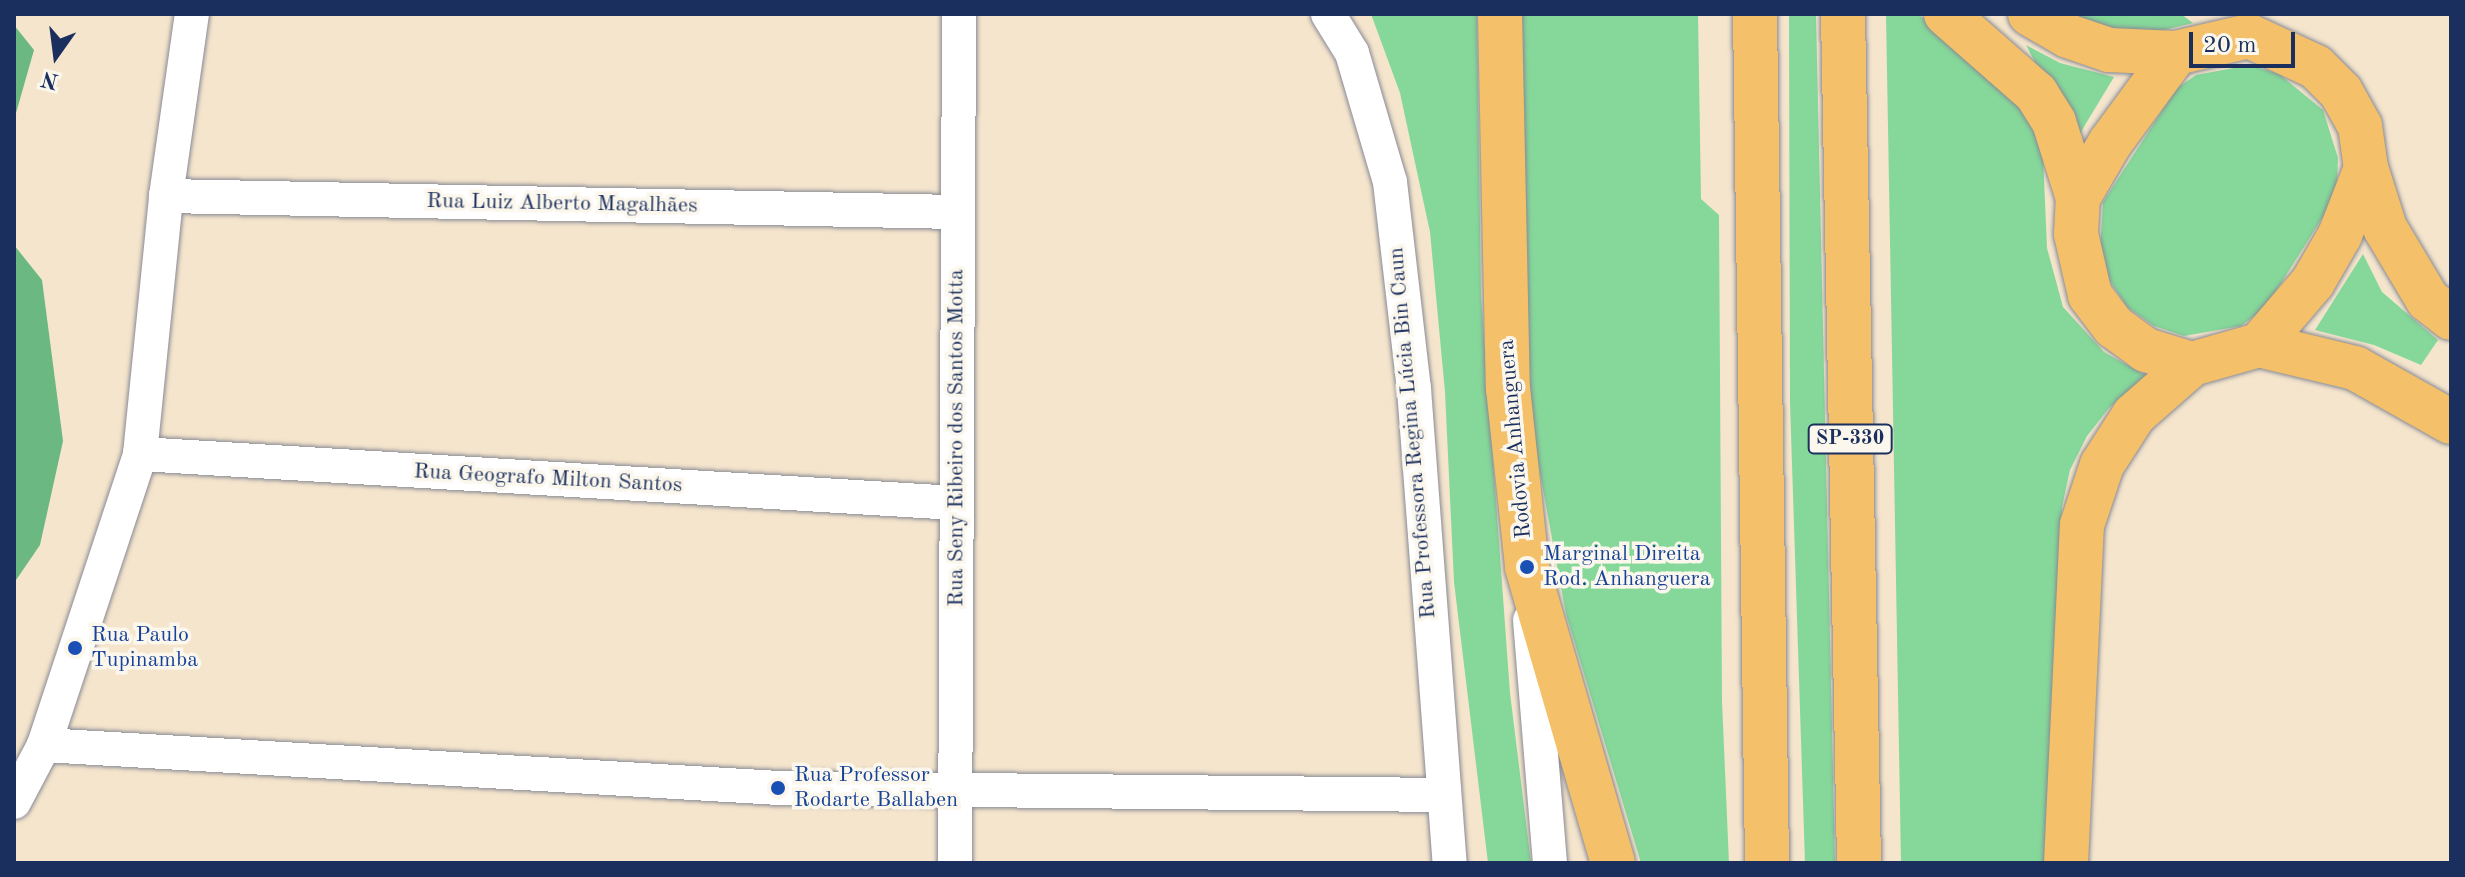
<!DOCTYPE html>
<meta charset="utf-8">
<style>
body{margin:0}
#map{position:relative;width:2465px;height:877px;overflow:hidden;background:#f5e5cc;font-family:"Old Standard TT",serif}
div>[style]{position:absolute}
[style*='--x']{left:calc(var(--x)*1px);top:calc(var(--y)*1px);width:calc(var(--w)*1px);rotate:calc(var(--a)*1deg)}
.green>*{inset:0;background:#85d89a}
.forest>*{inset:0;background:#6cb882}
.roads{filter:drop-shadow(0 0 2px #888a95) drop-shadow(0 0 2px #888a95)}
.minor>*{height:34px;margin:-17px;padding:0 17px;transform-origin:17px;border-radius:17px;background:#fff}
.major>*{height:44px;margin:-22px;padding:0 22px;transform-origin:22px;border-radius:22px;background:#f4c16a}
.highway>*{height:44px;margin:-22px;padding:0 22px;transform-origin:22px;border-radius:22px;background:#f4c16a}
.dots>*{width:22px;height:22px;translate:-50% -50%;box-sizing:border-box;border:4px solid #fbf7ec;border-radius:50%}
span{translate:-50% -50%;white-space:nowrap;text-align:center;line-height:1.15;-webkit-text-stroke:7px #fbf7ec;paint-order:stroke}
.shield-label span{padding:2px 6px;background:#fbf7ec;border:2px solid;border-radius:6px;-webkit-text-stroke-width:0}
.shield-label{font-size:20px;color:#1b2f5e;font-weight:700}
.street-label{font-size:22px;color:#1b2f5e}
.transit-label{font-size:22px;color:#164399}
.left{translate:0 -50%;text-align:left}
.frame{position:absolute;inset:0;border:16px solid #1b2f5e;pointer-events:none}
.north{position:absolute;left:16px;top:16px;width:80px;height:80px;-webkit-text-stroke:6px #fbf7ec;paint-order:stroke;rotate:194deg;font-size:22px;font-weight:700;line-height:32px;text-align:center;color:#1b2f5e}
.north::after{content:'';display:block;margin:auto;width:28px;height:36px;background:#1b2f5e;clip-path:polygon(50% 0,100% 100%,50% 72%,0 100%)}
.scale{position:absolute;left:2189px;top:32px;width:106px;height:36px;box-sizing:border-box;border:4px solid #1b2f5e;border-top:0;padding-left:10px;font-size:24px;line-height:28px;white-space:nowrap;color:#1b2f5e;-webkit-text-stroke:6px #fbf7ec;paint-order:stroke}
</style>
<div id="map">
<div class="green">
<div style="clip-path:polygon(1371px 14px,1477px 14px,1481px 295px,1510px 693px,1531px 863px,1488px 863px,1454px 582px,1445px 392px,1430px 232px,1400px 93px)"></div>
<div style="clip-path:polygon(1522px 14px,1698px 14px,1701px 199px,1719px 215px,1722px 701px,1729px 863px,1641px 863px,1566px 614px,1525px 392px)"></div>
<div style="clip-path:polygon(1789px 14px,1816px 14px,1835px 863px,1805px 863px,1790px 402px)"></div>
<div style="clip-path:polygon(1886px 14px,1917px 14px,1972px 49px,1997px 75px,2030px 122px,2043px 155px,2047px 248px,2063px 307px,2104px 352px,2147px 376px,2109px 408px,2087px 436px,2070px 470px,2062px 507px,2045px 863px,1901px 863px)"></div>
<div style="clip-path:polygon(2057px 14px,2181px 14px,2193px 23px,2123px 40px)"></div>
<div style="clip-path:polygon(2026px 45px,2060px 63px,2114px 77px,2076px 140px)"></div>
<div style="clip-path:polygon(2250px 65px,2279px 74px,2323px 110px,2338px 158px,2337px 184px,2331px 204px,2266px 307px,2241px 326px,2184px 336px,2154px 326px,2127px 307px,2110px 281px,2100px 252px,2103px 202px,2176px 89px,2196px 75px)"></div>
<div style="clip-path:polygon(2363px 254px,2382px 292px,2438px 340px,2421px 365px,2374px 345px,2315px 330px)"></div>
</div>
<div class="forest">
<div style="clip-path:polygon(14px 25px,34px 50px,14px 120px)"></div>
<div style="clip-path:polygon(14px 245px,42px 280px,63px 441px,40px 545px,14px 583px)"></div>
</div>
<div class="roads">
<div class="minor">
<div style="--x:1328;--y:14;--w:46;--a:58.4"></div>
<div style="--x:1352;--y:53;--w:134;--a:73.6"></div>
<div style="--x:1390;--y:182;--w:208;--a:83.4"></div>
<div style="--x:1414;--y:389;--w:475;--a:85.7"></div>
<div style="--x:166;--y:196;--w:792;--a:1.16"></div>
<div style="--x:140;--y:454;--w:817;--a:3.44"></div>
<div style="--x:1530;--y:620;--w:244;--a:85.3"></div>
<div style="--x:44;--y:745;--w:735;--a:3.35"></div>
<div style="--x:778;--y:788;--w:663;--a:0.6"></div>
<div style="--x:14;--y:802;--w:64;--a:-62.2"></div>
<div style="--x:44;--y:745;--w:306;--a:-71.7"></div>
<div style="--x:140;--y:454;--w:259;--a:-84.2"></div>
<div style="--x:166;--y:196;--w:184;--a:-81.9"></div>
<div style="--x:955;--y:863;--w:849;--a:-89.73"></div>
</div>
<div class="major">
<div style="--x:1500;--y:14;--w:374;--a:88.8"></div>
<div style="--x:1508;--y:388;--w:180;--a:83.9"></div>
<div style="--x:1946;--y:14;--w:120;--a:41.3"></div>
<div style="--x:2036;--y:93;--w:34;--a:58"></div>
<div style="--x:2054;--y:122;--w:80;--a:72.5"></div>
<div style="--x:2030;--y:14;--w:44;--a:30.1"></div>
<div style="--x:2068;--y:36;--w:43;--a:18.9"></div>
<div style="--x:2109;--y:50;--w:67;--a:2.6"></div>
<div style="--x:2366;--y:168;--w:72;--a:111.2"></div>
<div style="--x:2340;--y:235;--w:54;--a:119.9"></div>
<div style="--x:2313;--y:282;--w:83;--a:130.6"></div>
<div style="--x:2259;--y:345;--w:70;--a:164.2"></div>
<div style="--x:2192;--y:364;--w:48;--a:-163.1"></div>
<div style="--x:2146;--y:350;--w:39;--a:-144"></div>
<div style="--x:2114;--y:327;--w:40;--a:-127"></div>
<div style="--x:2090;--y:295;--w:63;--a:-102.9"></div>
<div style="--x:2076;--y:234;--w:36;--a:-87"></div>
<div style="--x:2078;--y:198;--w:64;--a:-59.8"></div>
<div style="--x:2110;--y:143;--w:112;--a:-53.7"></div>
<div style="--x:2176;--y:53;--w:75;--a:-13.1"></div>
<div style="--x:2249;--y:36;--w:74;--a:24.8"></div>
<div style="--x:2316;--y:67;--w:35;--a:45"></div>
<div style="--x:2341;--y:92;--w:39;--a:61"></div>
<div style="--x:2360;--y:126;--w:42;--a:81.9"></div>
<div style="--x:2366;--y:168;--w:63;--a:72.4"></div>
<div style="--x:2385;--y:228;--w:84;--a:59.2"></div>
<div style="--x:2428;--y:300;--w:29;--a:38"></div>
<div style="--x:2259;--y:345;--w:99;--a:13.5"></div>
<div style="--x:2355;--y:368;--w:110;--a:29.4"></div>
<div style="--x:2066;--y:863;--w:338;--a:-87.3"></div>
<div style="--x:2082;--y:525;--w:63;--a:-71.6"></div>
<div style="--x:2102;--y:465;--w:59;--a:-57.4"></div>
<div style="--x:2134;--y:415;--w:77;--a:-41.3"></div>
</div>
<div class="highway">
<div style="--x:1755;--y:14;--w:849;--a:89.19"></div>
<div style="--x:1843;--y:14;--w:849;--a:88.92"></div>
<div style="--x:1527;--y:567;--w:308;--a:73.8"></div>
</div>
</div>
<div class="dots">
<div style="left:1527px;top:567px;background:#1a4fb4"></div>
<div style="left:75px;top:648px;background:#1a4fb4"></div>
<div style="left:778px;top:788px;background:#1a4fb4"></div>
</div>
<div class="shield-label">
<span style="left:1850px;top:439px">SP-330</span>
</div>
<div class="street-label">
<span style="left:562px;top:204px;rotate:1deg">Rua Luiz Alberto Magalhães</span>
<span style="left:1413px;top:433px;rotate:-95deg">Rua Professora Regina Lúcia Bin Caun</span>
<span style="left:957px;top:438px;rotate:-90deg">Rua Seny Ribeiro dos Santos Motta</span>
<span style="left:1516px;top:439px;rotate:-95deg">Rodovia Anhanguera</span>
<span style="left:548px;top:479px;rotate:3deg">Rua Geografo Milton Santos</span>
</div>
<div class="transit-label">
<span class="left" style="left:1543px;top:567px">Marginal Direita<br>Rod. Anhanguera</span>
<span class="left" style="left:91px;top:648px">Rua Paulo<br>Tupinamba</span>
<span class="left" style="left:794px;top:788px">Rua Professor<br>Rodarte Ballaben</span>
</div>
<div class="frame"></div>
<div class="north">N</div>
<div class="scale">20 m</div>
</div>
